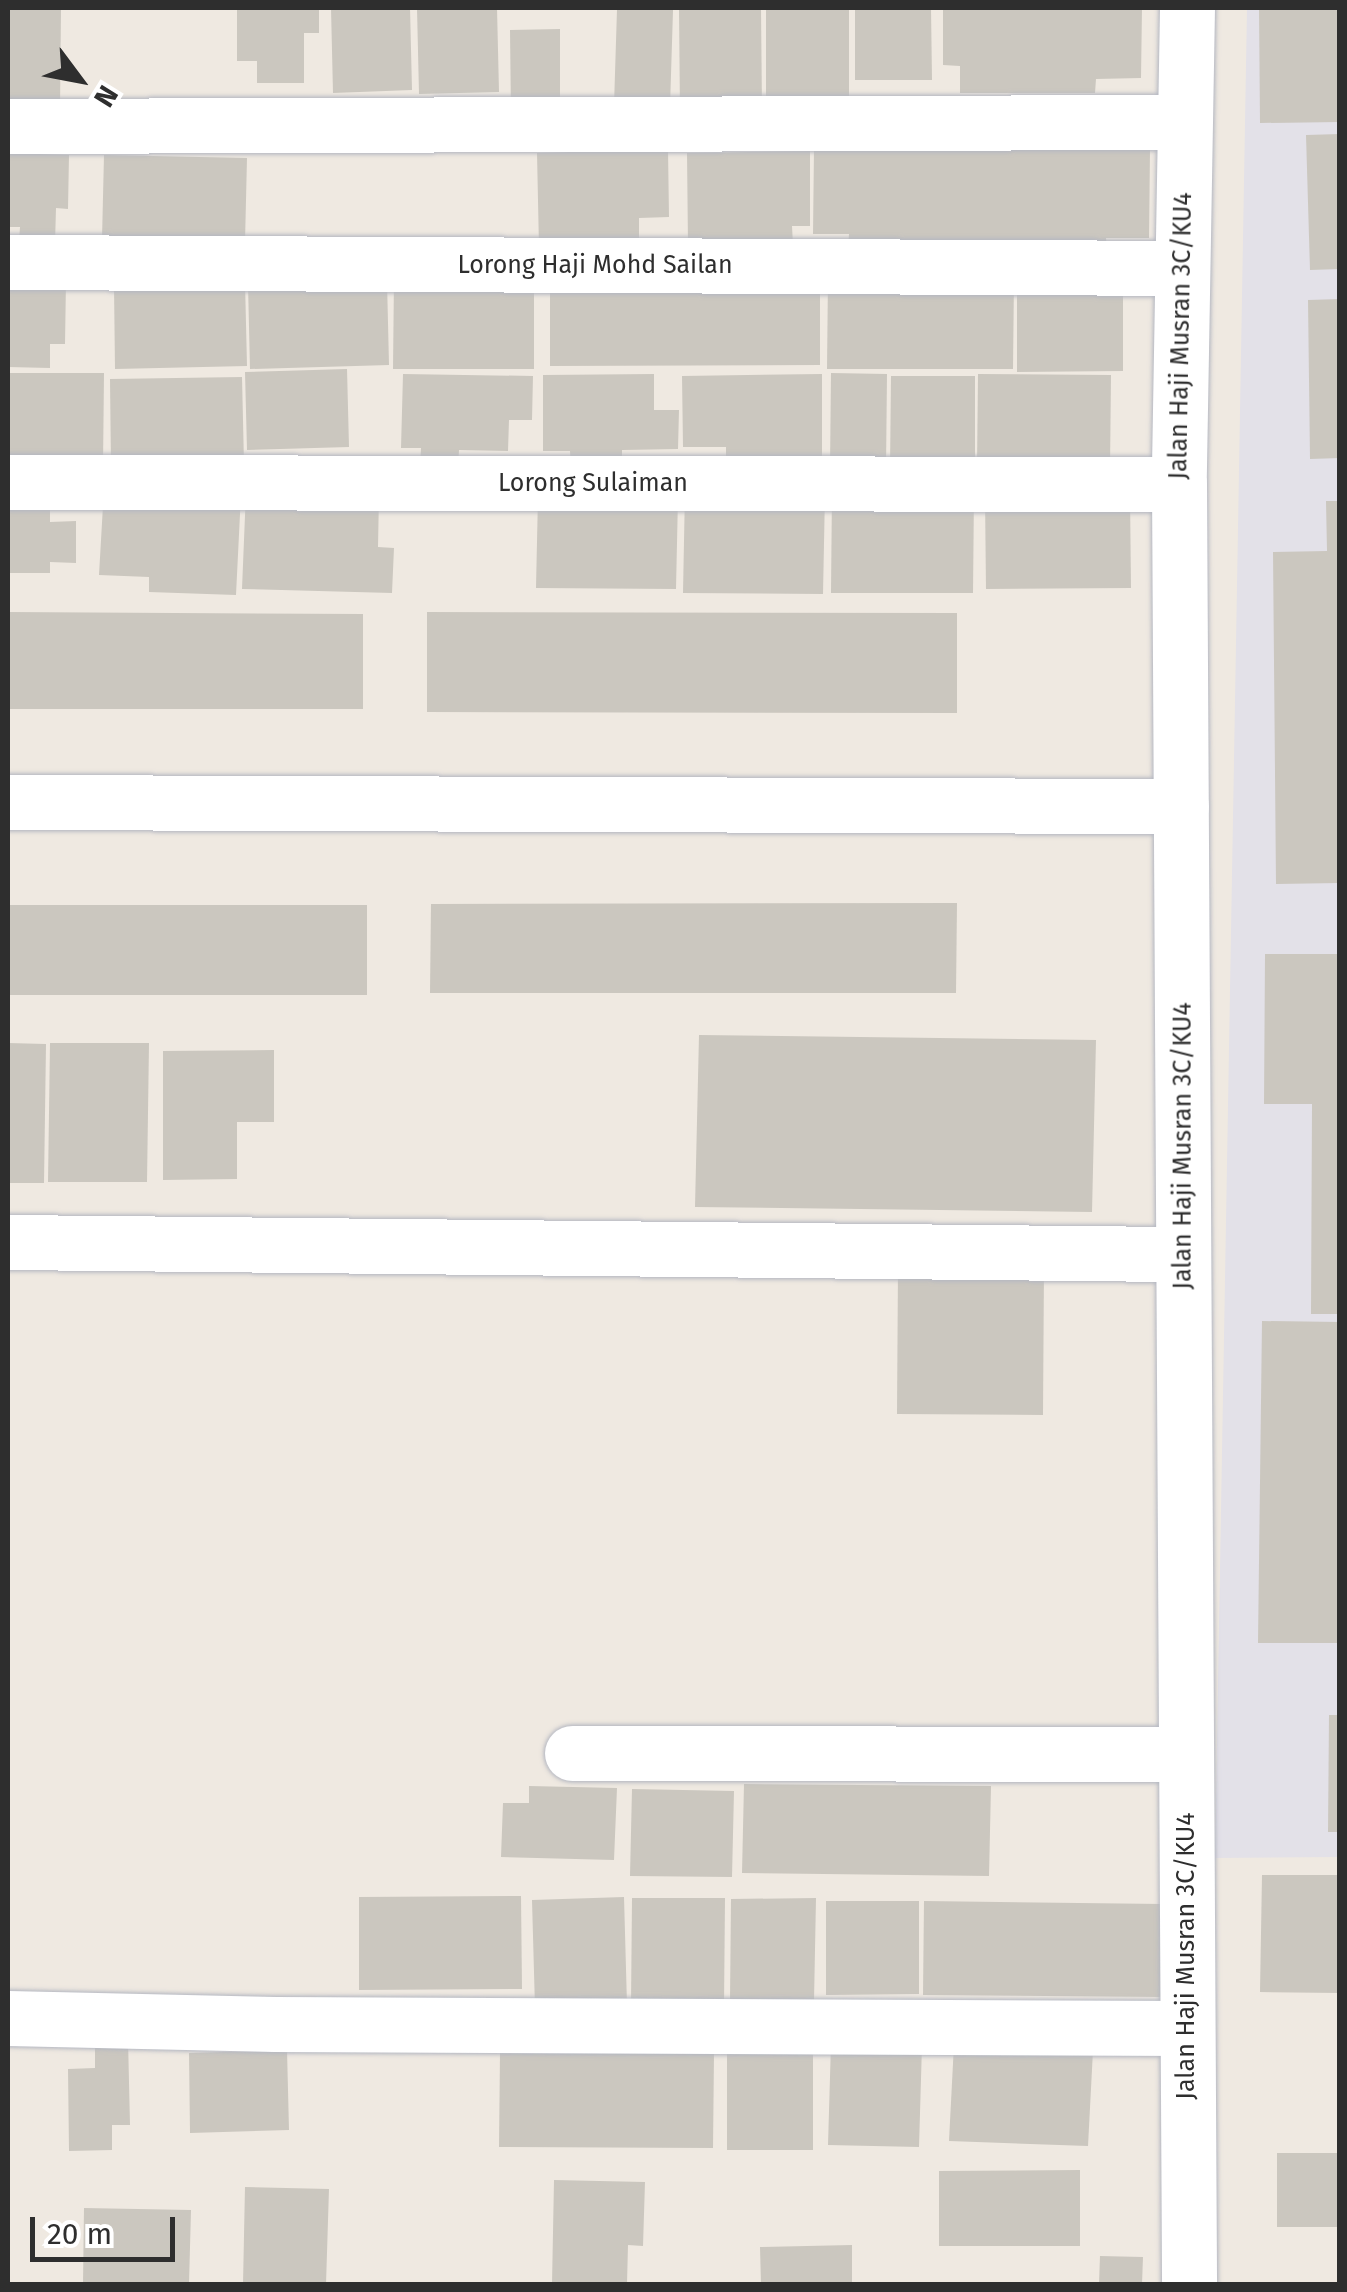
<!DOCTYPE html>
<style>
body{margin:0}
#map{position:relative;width:1347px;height:2292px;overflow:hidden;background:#efe9e1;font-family:"Fira Sans",sans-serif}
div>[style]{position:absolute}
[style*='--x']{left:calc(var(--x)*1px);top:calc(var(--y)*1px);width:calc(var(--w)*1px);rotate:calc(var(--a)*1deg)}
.industrial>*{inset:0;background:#e3e1e8}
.building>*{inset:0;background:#cbc7bf}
.roads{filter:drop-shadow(0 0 2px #b4b7c1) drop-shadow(0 0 2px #b4b7c1)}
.street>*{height:55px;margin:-27.5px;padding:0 27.5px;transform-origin:27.5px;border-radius:27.5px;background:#fff}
.secondary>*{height:55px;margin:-27.5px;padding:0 27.5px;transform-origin:27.5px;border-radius:27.5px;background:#fff}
span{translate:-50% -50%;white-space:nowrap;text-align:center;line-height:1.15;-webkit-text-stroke:10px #fff;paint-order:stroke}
.street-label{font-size:25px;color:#2e2e2e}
.frame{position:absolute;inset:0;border:10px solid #2e2e2e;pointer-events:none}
.north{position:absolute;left:30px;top:30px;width:100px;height:100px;-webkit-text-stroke:8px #fff;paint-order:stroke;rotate:122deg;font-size:28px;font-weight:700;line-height:40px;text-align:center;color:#2e2e2e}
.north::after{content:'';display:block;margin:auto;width:35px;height:45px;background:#2e2e2e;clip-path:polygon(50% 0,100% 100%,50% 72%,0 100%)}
.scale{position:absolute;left:30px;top:2217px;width:145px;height:45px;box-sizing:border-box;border:5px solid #2e2e2e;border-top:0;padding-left:12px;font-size:30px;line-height:35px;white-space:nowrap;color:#2e2e2e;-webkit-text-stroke:8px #fff;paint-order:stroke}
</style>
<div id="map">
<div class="industrial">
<div style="clip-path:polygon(1247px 8px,1339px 8px,1339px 1857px,1215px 1858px)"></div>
</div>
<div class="building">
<div style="clip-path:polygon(8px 8px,61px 8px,60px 108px,8px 108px)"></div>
<div style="clip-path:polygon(237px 8px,319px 8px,319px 33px,304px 33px,304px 83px,257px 83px,257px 61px,237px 61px)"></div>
<div style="clip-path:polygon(331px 8px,410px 8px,412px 90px,333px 93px)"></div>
<div style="clip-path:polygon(417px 8px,497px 8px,499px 92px,419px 94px)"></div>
<div style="clip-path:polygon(679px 8px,761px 8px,762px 111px,680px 113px)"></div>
<div style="clip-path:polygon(766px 8px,849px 8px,849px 111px,766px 113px)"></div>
<div style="clip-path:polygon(855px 8px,931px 8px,932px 80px,855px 80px)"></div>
<div style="clip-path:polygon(943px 8px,1142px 8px,1141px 78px,1096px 79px,1095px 93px,960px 93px,960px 66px,943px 65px)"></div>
<div style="clip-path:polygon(1259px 8px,1340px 8px,1340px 122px,1260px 123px)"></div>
<div style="clip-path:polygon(617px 9px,673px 10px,670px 107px,614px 106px)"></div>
<div style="clip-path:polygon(560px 29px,560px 115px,511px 115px,510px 30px)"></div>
<div style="clip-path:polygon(1340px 134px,1340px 269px,1310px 270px,1306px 135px)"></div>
<div style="clip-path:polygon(814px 148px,1150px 150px,1149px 238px,1106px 238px,1107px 250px,848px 249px,849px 234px,813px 234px)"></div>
<div style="clip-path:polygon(668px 149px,669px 217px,639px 218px,639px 245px,539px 248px,537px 153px)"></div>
<div style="clip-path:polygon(810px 151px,810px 226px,792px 226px,793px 245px,688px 246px,687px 153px)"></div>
<div style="clip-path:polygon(8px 153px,69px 155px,68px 209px,56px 208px,55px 244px,19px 243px,20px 227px,8px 227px)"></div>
<div style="clip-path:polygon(104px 155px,247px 158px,245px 242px,102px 239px)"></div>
<div style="clip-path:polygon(828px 277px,1014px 277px,1013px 369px,827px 369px)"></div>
<div style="clip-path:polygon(1017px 277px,1123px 277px,1123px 371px,1017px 372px)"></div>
<div style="clip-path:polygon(394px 278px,534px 278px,534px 369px,393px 369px)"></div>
<div style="clip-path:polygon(8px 280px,66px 281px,65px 344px,50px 344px,50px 368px,8px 367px)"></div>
<div style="clip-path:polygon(387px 281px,389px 365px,250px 369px,248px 284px)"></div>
<div style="clip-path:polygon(820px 281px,820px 365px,550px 366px,550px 282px)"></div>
<div style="clip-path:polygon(245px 282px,247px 366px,115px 369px,114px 286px)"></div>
<div style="clip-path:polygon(1340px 299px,1340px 458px,1310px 459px,1308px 300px)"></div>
<div style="clip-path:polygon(347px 369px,349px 447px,247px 450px,245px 372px)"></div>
<div style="clip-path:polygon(8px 373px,104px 373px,103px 466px,8px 466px)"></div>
<div style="clip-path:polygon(831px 373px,887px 374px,886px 468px,830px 468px)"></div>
<div style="clip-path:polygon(403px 374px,533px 376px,532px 420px,509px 420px,508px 451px,459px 450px,458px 467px,420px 467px,421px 448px,401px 448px)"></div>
<div style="clip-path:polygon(654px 374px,654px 410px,679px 410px,678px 449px,622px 450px,622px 468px,571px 468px,570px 451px,543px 451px,543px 375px)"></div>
<div style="clip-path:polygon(822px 374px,822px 466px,726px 468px,726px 447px,683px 447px,682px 376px)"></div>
<div style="clip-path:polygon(978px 374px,1111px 375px,1110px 468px,977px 468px)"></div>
<div style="clip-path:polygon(891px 376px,975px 376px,975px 469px,890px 469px)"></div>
<div style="clip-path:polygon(242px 377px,244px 464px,111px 467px,110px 379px)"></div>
<div style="clip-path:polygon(104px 488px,241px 494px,236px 595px,149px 592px,149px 577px,99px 575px)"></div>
<div style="clip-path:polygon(685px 490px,825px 493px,823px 594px,683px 593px)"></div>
<div style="clip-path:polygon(246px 491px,379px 495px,378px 547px,394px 548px,392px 593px,242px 589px)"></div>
<div style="clip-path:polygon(832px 491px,974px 492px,973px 593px,831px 593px)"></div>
<div style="clip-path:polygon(1130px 495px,1131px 588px,986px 589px,985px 496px)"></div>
<div style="clip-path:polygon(538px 496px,678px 497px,676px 589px,536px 588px)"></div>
<div style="clip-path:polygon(1326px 501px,1340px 501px,1340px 883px,1276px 884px,1273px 552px,1327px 551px)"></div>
<div style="clip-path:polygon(8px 510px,50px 510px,50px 522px,76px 521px,76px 563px,50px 562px,50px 573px,8px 573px)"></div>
<div style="clip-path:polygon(8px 612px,363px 614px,363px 709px,8px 709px)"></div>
<div style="clip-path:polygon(427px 612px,957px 613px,957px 713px,427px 712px)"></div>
<div style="clip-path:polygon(957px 903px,956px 993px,430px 993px,431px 904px)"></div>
<div style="clip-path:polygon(8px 905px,367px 905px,367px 995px,8px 995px)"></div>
<div style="clip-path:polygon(1265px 954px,1340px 954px,1340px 1314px,1311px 1314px,1312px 1104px,1264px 1104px)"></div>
<div style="clip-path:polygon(699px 1035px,1096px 1040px,1092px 1212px,695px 1207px)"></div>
<div style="clip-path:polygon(8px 1043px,46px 1044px,44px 1183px,8px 1183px)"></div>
<div style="clip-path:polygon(50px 1043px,149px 1043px,147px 1182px,48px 1182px)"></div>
<div style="clip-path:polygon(274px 1050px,274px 1122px,237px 1122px,237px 1179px,163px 1180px,163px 1051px)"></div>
<div style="clip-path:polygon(1044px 1266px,1043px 1415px,897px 1414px,898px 1267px)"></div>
<div style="clip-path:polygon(1262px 1321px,1340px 1322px,1340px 1643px,1258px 1643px)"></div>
<div style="clip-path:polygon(1329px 1715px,1340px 1715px,1340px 1832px,1328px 1832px)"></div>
<div style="clip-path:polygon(744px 1784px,991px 1786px,989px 1876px,742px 1873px)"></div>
<div style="clip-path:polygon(529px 1786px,617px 1788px,614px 1860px,501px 1857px,503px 1803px,529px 1803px)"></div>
<div style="clip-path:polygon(632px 1789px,734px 1791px,732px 1877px,630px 1876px)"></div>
<div style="clip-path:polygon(1262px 1875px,1340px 1875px,1340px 1993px,1260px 1992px)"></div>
<div style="clip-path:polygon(521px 1896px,522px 1989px,359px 1990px,359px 1897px)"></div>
<div style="clip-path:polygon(624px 1897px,627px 2005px,535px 2008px,532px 1900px)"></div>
<div style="clip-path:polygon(632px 1898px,725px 1898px,724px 2006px,631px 2005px)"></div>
<div style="clip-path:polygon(816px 1898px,814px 2001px,730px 2001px,731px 1899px)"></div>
<div style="clip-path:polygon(826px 1901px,919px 1901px,919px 1994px,826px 1995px)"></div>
<div style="clip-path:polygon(924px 1901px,1163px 1904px,1162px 1997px,923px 1995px)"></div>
<div style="clip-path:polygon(128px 2039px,130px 2125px,112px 2125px,112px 2150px,69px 2151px,68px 2069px,95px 2068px,95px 2040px)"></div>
<div style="clip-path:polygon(831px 2043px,922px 2045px,919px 2147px,828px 2145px)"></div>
<div style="clip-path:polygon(954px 2044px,1093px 2050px,1088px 2146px,949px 2141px)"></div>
<div style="clip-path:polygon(287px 2050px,289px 2130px,190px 2133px,189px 2053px)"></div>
<div style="clip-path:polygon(727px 2051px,813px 2051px,813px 2150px,727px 2150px)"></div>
<div style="clip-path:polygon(500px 2053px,714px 2053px,713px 2148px,499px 2147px)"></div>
<div style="clip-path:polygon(1277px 2153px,1340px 2153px,1340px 2227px,1277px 2227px)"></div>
<div style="clip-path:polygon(1080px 2170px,1080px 2246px,939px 2246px,939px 2171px)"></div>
<div style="clip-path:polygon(554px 2180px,645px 2182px,643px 2246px,628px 2245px,627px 2284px,552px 2284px)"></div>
<div style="clip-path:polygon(245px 2187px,329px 2189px,326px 2284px,243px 2284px)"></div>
<div style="clip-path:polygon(84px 2208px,191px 2210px,189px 2284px,83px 2284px)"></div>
<div style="clip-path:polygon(852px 2245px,852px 2284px,761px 2284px,760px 2247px)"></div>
<div style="clip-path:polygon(1100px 2256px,1143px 2257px,1142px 2284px,1099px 2284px)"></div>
</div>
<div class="roads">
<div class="street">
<div style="--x:8;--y:126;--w:1175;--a:-0.2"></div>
<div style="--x:8;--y:262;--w:1174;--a:0.29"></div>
<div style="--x:8;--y:482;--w:1171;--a:0.1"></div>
<div style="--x:8;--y:802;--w:1173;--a:0.2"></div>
<div style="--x:8;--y:1242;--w:1175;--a:0.59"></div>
<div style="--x:572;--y:1753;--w:612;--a:0.09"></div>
<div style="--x:8;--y:2018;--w:267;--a:1.3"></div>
<div style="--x:275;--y:2024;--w:910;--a:0.25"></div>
</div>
<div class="secondary">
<div style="--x:1187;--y:8;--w:476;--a:91"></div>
<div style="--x:1179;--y:484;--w:1800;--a:89.68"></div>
</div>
</div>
<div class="street-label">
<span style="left:595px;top:265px">Lorong Haji Mohd Sailan</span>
<span style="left:1181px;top:336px;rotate:-89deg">Jalan Haji Musran 3C/KU4</span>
<span style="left:593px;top:483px">Lorong Sulaiman</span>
<span style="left:1183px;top:1146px;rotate:-90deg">Jalan Haji Musran 3C/KU4</span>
<span style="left:1186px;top:1956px;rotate:-90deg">Jalan Haji Musran 3C/KU4</span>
</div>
<div class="frame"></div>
<div class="north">N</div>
<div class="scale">20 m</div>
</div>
